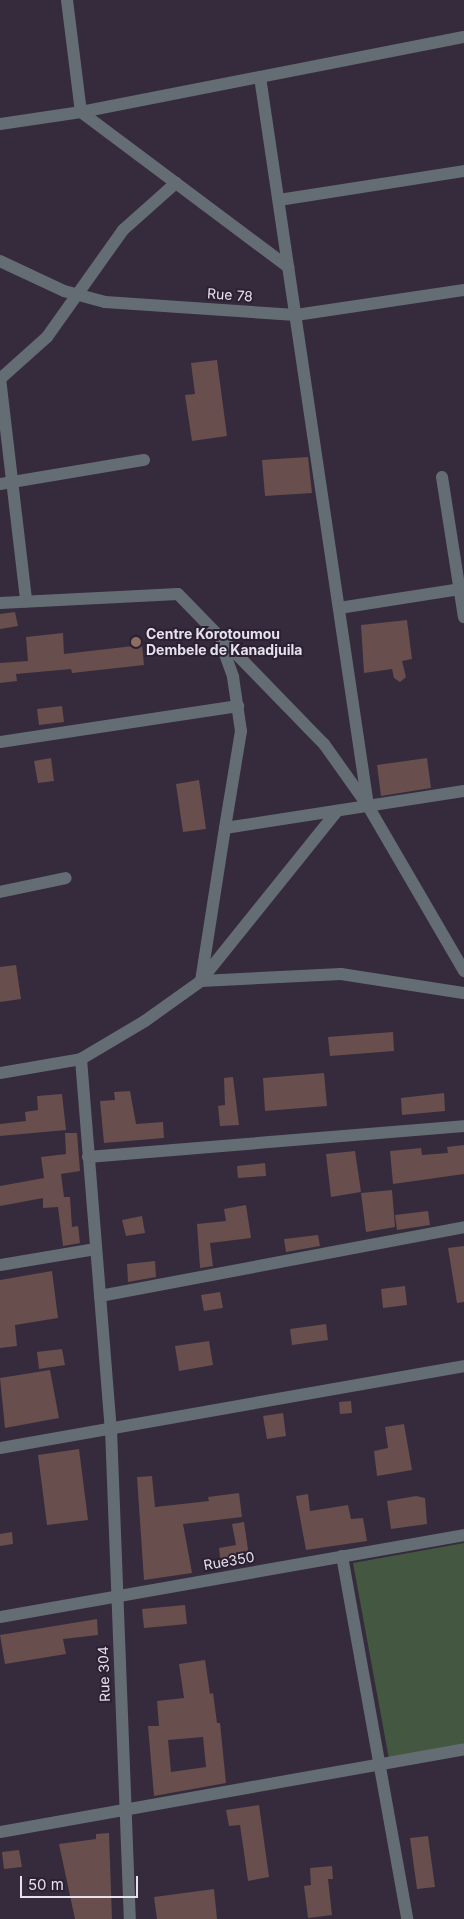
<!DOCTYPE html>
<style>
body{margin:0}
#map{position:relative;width:464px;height:1919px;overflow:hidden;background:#352b3d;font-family:Inter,sans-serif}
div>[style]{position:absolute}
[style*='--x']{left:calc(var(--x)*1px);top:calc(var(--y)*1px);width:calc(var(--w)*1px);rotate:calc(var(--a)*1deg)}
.green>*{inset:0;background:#445741}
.building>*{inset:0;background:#684e4c}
.minor>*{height:12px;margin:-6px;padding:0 6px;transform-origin:6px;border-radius:6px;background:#646d74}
.dots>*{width:14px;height:14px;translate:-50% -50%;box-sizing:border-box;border:2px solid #2b2133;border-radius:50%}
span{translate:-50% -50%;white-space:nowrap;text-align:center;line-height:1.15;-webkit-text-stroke:4px #2b2133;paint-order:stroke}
.street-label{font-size:14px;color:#e7e1ed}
.poi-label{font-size:14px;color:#e7e1ed;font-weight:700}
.left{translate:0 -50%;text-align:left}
.scale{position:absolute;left:20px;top:1876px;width:118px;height:22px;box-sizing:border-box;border:2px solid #e7e1ed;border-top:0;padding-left:6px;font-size:15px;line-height:18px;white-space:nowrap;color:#e7e1ed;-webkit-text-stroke:4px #2b2133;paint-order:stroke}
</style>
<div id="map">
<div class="green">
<div style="clip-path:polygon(464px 1543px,464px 1745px,389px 1759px,353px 1563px)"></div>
</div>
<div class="building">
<div style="clip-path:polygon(217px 360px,227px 436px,192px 441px,185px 395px,195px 394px,191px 363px)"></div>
<div style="clip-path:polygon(308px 457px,312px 493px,265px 496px,262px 460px)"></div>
<div style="clip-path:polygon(15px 612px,18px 626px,0 629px,0 614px)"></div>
<div style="clip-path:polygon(407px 620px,412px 659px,402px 661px,406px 677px,400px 682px,394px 678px,392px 669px,364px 673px,361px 625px)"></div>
<div style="clip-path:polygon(63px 633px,64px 654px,142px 645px,144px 665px,72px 673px,71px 669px,16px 674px,17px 681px,0 683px,0 663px,28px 661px,26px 637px)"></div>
<div style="clip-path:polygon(62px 706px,64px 722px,39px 725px,37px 709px)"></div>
<div style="clip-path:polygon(51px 758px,54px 781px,38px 783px,34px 761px)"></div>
<div style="clip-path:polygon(427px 758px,431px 788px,381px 796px,377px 765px)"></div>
<div style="clip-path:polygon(199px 780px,206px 829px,183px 832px,176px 784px)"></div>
<div style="clip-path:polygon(16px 965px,21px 999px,0 1002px,0 967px)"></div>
<div style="clip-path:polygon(393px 1032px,394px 1051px,330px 1056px,328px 1037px)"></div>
<div style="clip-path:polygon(324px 1073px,327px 1106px,265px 1111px,263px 1078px)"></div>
<div style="clip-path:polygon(233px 1077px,239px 1125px,220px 1126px,218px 1106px,225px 1105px,224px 1078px)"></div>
<div style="clip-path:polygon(130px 1091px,136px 1124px,163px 1122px,164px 1138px,104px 1143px,100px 1101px,115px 1100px,114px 1092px)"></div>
<div style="clip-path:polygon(444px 1093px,445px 1111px,402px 1115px,401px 1098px)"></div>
<div style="clip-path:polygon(62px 1094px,66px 1130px,0 1136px,0 1124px,26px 1121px,25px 1112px,38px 1110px,37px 1096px)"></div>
<div style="clip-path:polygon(65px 1133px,77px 1133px,80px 1171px,61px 1174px,64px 1197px,70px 1197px,72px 1227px,78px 1226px,80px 1243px,63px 1246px,58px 1207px,43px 1208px,43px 1198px,0 1206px,0 1186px,44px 1178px,41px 1157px,66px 1154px)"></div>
<div style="clip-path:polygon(464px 1145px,464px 1174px,393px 1184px,390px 1151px,421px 1148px,422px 1155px,448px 1153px,447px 1147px)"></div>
<div style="clip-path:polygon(355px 1151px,361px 1192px,331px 1197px,326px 1154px)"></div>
<div style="clip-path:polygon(265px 1163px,266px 1176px,238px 1178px,237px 1166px)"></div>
<div style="clip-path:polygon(392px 1190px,395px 1227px,366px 1232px,361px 1193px)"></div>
<div style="clip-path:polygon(246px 1205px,251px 1238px,210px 1243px,213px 1266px,200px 1268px,197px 1224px,226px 1221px,224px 1209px)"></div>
<div style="clip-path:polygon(428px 1211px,430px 1225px,397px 1230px,395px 1215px)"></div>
<div style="clip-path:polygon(142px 1216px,145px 1233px,126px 1236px,122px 1220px)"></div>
<div style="clip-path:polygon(318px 1235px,320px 1246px,286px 1252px,284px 1239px)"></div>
<div style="clip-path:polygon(464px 1246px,464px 1302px,457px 1303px,448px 1248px)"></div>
<div style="clip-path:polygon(155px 1261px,156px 1277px,128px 1282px,127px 1264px)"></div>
<div style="clip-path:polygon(52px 1271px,58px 1318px,15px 1325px,17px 1346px,0 1348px,0 1280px)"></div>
<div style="clip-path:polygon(405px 1286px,407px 1305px,383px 1308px,381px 1289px)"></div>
<div style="clip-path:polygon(220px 1292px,223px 1308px,204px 1311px,201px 1295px)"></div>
<div style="clip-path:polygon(326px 1324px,328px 1340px,292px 1345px,290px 1329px)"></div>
<div style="clip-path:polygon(209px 1341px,213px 1365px,179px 1371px,175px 1346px)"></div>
<div style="clip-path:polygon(62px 1349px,65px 1365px,39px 1369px,37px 1352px)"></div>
<div style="clip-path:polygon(50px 1370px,59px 1418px,5px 1428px,0 1378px)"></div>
<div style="clip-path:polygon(351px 1401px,352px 1413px,340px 1414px,339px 1402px)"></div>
<div style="clip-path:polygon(283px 1413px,286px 1436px,267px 1439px,263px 1416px)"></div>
<div style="clip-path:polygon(404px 1424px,412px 1470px,377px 1476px,374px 1451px,388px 1448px,385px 1427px)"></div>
<div style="clip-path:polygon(79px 1449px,88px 1520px,47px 1525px,38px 1455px)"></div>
<div style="clip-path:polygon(152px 1476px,155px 1507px,209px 1501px,208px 1497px,239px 1493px,242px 1517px,183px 1524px,192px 1573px,144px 1580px,137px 1477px)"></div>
<div style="clip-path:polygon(308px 1494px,310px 1511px,348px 1505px,351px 1519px,363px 1518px,367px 1541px,306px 1550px,296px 1496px)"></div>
<div style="clip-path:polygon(416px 1496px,425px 1498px,427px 1524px,391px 1529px,387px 1501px)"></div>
<div style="clip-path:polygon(244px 1522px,250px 1563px,221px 1567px,219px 1548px,236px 1545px,232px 1524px)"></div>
<div style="clip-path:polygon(12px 1532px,13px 1544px,0 1546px,0 1534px)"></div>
<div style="clip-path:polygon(185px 1605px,187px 1624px,144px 1628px,142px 1609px)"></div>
<div style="clip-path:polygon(97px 1619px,98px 1635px,63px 1639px,66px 1654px,5px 1664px,0 1635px)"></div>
<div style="clip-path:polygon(evenodd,205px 1660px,210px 1694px,213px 1693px,217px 1723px,220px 1723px,226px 1783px,154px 1796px,148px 1726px,159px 1726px,157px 1701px,184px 1698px,179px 1664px,205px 1660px,203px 1737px,206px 1767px,171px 1772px,168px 1740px,203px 1737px)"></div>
<div style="clip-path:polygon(259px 1805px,269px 1877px,248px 1881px,240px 1825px,229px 1826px,226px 1810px)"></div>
<div style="clip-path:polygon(109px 1833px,112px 1919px,75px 1919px,59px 1844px,96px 1839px,96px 1834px)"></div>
<div style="clip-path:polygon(428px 1836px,435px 1887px,417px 1889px,410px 1838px)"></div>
<div style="clip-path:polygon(19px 1850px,22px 1867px,4px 1869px,2px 1852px)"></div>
<div style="clip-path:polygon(332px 1866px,333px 1879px,328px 1879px,332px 1915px,308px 1918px,304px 1886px,311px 1885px,310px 1868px)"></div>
<div style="clip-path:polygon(214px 1889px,217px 1919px,157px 1919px,154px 1897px)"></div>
</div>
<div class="minor">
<div style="--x:67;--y:0;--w:113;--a:82.9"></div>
<div style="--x:81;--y:112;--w:259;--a:36.8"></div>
<div style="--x:260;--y:77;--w:737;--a:81.57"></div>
<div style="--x:0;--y:124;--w:82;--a:-8.4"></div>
<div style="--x:81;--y:112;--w:390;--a:-11.1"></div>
<div style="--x:279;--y:200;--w:187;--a:-8.9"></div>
<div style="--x:0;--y:261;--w:71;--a:25.1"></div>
<div style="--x:64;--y:291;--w:42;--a:15"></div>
<div style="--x:105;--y:302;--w:191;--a:3.9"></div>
<div style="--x:296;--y:315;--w:170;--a:-8.5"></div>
<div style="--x:0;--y:378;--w:225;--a:83.3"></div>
<div style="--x:0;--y:379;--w:63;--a:-41.8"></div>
<div style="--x:47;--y:337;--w:131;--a:-54.6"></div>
<div style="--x:123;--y:230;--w:71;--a:-41.6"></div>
<div style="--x:442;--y:477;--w:142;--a:81.1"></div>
<div style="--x:0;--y:484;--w:146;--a:-9.5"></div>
<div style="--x:0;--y:603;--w:178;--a:-2.9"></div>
<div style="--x:178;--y:594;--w:209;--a:45.8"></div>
<div style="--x:324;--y:744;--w:76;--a:54.6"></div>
<div style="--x:368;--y:806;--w:191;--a:59.8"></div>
<div style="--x:339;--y:608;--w:122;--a:-8.9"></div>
<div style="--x:222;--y:646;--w:33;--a:70"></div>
<div style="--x:233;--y:677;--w:55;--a:81.6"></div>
<div style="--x:241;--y:731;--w:98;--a:99.4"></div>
<div style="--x:0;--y:742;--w:241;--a:-8.6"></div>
<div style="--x:0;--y:892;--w:67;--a:-12"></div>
<div style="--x:202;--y:979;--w:216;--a:-51.2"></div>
<div style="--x:201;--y:981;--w:155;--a:-81.1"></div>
<div style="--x:225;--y:828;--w:242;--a:-8.8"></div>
<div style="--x:81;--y:1059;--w:371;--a:85.4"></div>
<div style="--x:111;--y:1429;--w:490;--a:87.8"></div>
<div style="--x:0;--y:1073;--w:82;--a:-9.8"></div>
<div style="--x:81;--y:1059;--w:74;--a:-30.7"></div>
<div style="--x:145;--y:1021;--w:69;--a:-35.5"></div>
<div style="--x:201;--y:981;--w:140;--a:-2.9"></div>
<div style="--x:341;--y:974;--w:124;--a:8.8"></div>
<div style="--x:88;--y:1157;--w:377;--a:-4.7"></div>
<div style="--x:0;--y:1265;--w:97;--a:-9.5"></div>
<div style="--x:100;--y:1296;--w:370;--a:-10.7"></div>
<div style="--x:0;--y:1448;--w:471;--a:-10"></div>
<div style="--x:342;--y:1556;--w:369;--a:79.8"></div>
<div style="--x:0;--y:1617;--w:471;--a:-10"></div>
<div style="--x:0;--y:1832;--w:471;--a:-10.1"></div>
</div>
<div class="dots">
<div style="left:136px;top:642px;background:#8d6e63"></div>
</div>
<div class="street-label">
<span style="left:230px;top:295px;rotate:4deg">Rue 78</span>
<span style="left:229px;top:1561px;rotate:-10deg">Rue350</span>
<span style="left:104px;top:1674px;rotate:-92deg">Rue 304</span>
</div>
<div class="poi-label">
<span class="left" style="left:146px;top:642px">Centre Korotoumou<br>Dembele de Kanadjuila</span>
</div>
<div class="scale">50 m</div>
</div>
